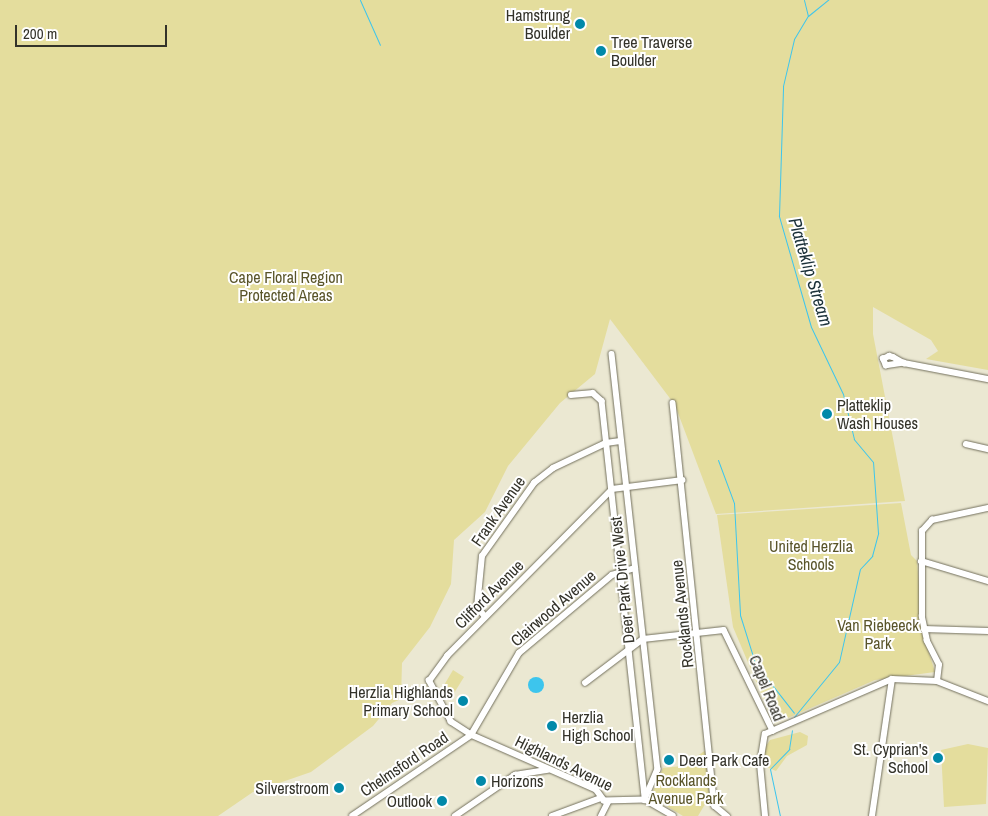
<!DOCTYPE html>
<style>
body{margin:0}
#map{position:relative;width:988px;height:816px;overflow:hidden;background:#ebe8d2;font-family:"Archivo Narrow",sans-serif}
div>[style]{position:absolute}
[style*='--x']{left:calc(var(--x)*1px);top:calc(var(--y)*1px);width:calc(var(--w)*1px);rotate:calc(var(--a)*1deg)}
.green>*{inset:0;background:#e4dd9d}
.water>*{inset:0;background:#3dc5ed}
.round{border-radius:50%}
.stream>*{height:1px;margin:-0.5px;padding:0 0.5px;transform-origin:0.5px;border-radius:0.5px;background:#3dc5ed}
.roads{filter:drop-shadow(0 0 1px #73705d) drop-shadow(0 0 1px #73705d)}
.minor>*{height:5.5px;margin:-2.75px;padding:0 2.75px;transform-origin:2.75px;border-radius:2.75px;background:#fff}
.dots>*{width:14px;height:14px;translate:-50% -50%;box-sizing:border-box;border:2px solid #fff;border-radius:50%}
span{translate:-50% -50%;white-space:nowrap;text-align:center;line-height:1.15;-webkit-text-stroke:4px #fff;paint-order:stroke}
.poi-label{font-size:16px;color:#333229}
.right{translate:-100% -50%;text-align:right}
.left{translate:0 -50%;text-align:left}
.park-label{font-size:16px;color:#595429}
.street-label{font-size:16px;color:#333229}
.water-label{font-size:18px;color:#1b3139;font-style:italic}
.scale{position:absolute;left:15px;top:25px;width:152px;height:22px;box-sizing:border-box;border:2px solid #333229;border-top:0;padding-left:6px;font-size:15px;line-height:18px;white-space:nowrap;color:#333229;-webkit-text-stroke:4px #fff;paint-order:stroke}
</style>
<div id="map">
<div class="green">
<div style="clip-path:polygon(0 0,988px 0,988px 370px,926px 359px,938px 351px,931px 340px,873px 307px,873px 334px,905px 501px,716px 514px,675px 405px,610px 319px,595px 374px,560px 403px,508px 466px,485px 512px,454px 540px,451px 584px,430px 627px,402px 663px,401px 699px,392px 703px,373px 726px,311px 772px,253px 792px,218px 816px,0 816px)"></div>
<div style="clip-path:polygon(901px 503px,911px 555px,917px 561px,923px 634px,935px 672px,875px 680px,774px 724px,733px 627px,717px 515px)"></div>
<div style="clip-path:polygon(453px 670px,464px 677px,451px 698px,440px 692px)"></div>
<div style="clip-path:polygon(800px 732px,808px 736px,807px 745px,787px 756px,776px 771px,762px 765px,762px 752px,770px 740px)"></div>
<div style="clip-path:polygon(968px 744px,988px 748px,986px 804px,944px 807px,941px 750px)"></div>
<div style="clip-path:polygon(706px 750px,711px 794px,698px 816px,683px 816px,660px 802px,652px 794px,654px 789px,663px 768px,682px 766px)"></div>
</div>
<div class="water">
<div class="round" style="left:528px;top:677px;width:16px;height:16px"></div>
</div>
<div class="stream">
<div style="--x:360;--y:0;--w:49;--a:66"></div>
<div style="--x:804;--y:0;--w:16;--a:76"></div>
<div style="--x:718;--y:460;--w:46;--a:69.6"></div>
<div style="--x:734;--y:503;--w:112;--a:86.9"></div>
<div style="--x:740;--y:615;--w:50;--a:72.6"></div>
<div style="--x:755;--y:663;--w:63;--a:52"></div>
<div style="--x:794;--y:717;--w:71;--a:-50.7"></div>
<div style="--x:839;--y:662;--w:95;--a:-77.3"></div>
<div style="--x:860;--y:569;--w:18;--a:-47"></div>
<div style="--x:872;--y:556;--w:24;--a:-75"></div>
<div style="--x:878;--y:533;--w:71;--a:-94"></div>
<div style="--x:873;--y:462;--w:30;--a:-130"></div>
<div style="--x:854;--y:439;--w:46;--a:-103.7"></div>
<div style="--x:843;--y:394;--w:74;--a:-115.5"></div>
<div style="--x:811;--y:327;--w:116;--a:-106.1"></div>
<div style="--x:779;--y:216;--w:130;--a:-88.2"></div>
<div style="--x:783;--y:86;--w:48;--a:-76.8"></div>
<div style="--x:794;--y:39;--w:27;--a:-59"></div>
<div style="--x:808;--y:16;--w:26;--a:-39"></div>
<div style="--x:780;--y:816;--w:48;--a:-102"></div>
<div style="--x:770;--y:769;--w:28;--a:-46"></div>
<div style="--x:789;--y:749;--w:19;--a:-81"></div>
</div>
<div class="roads">
<div class="minor">
<div style="--x:612;--y:354;--w:418;--a:83.7"></div>
<div style="--x:658;--y:769;--w:34;--a:113"></div>
<div style="--x:889;--y:356;--w:4;--a:14"></div>
<div style="--x:893;--y:357;--w:13;--a:29"></div>
<div style="--x:904;--y:363;--w:18;--a:171"></div>
<div style="--x:886;--y:366;--w:8;--a:-113"></div>
<div style="--x:883;--y:359;--w:7;--a:-27"></div>
<div style="--x:904;--y:363;--w:86;--a:10.8"></div>
<div style="--x:571;--y:395;--w:22;--a:-5"></div>
<div style="--x:593;--y:393;--w:12;--a:42"></div>
<div style="--x:602;--y:401;--w:399;--a:83.8"></div>
<div style="--x:673;--y:403;--w:405;--a:84.1"></div>
<div style="--x:715;--y:806;--w:16;--a:40"></div>
<div style="--x:966;--y:444;--w:23;--a:13"></div>
<div style="--x:921;--y:561;--w:70;--a:16.6"></div>
<div style="--x:485;--y:617;--w:13;--a:-129"></div>
<div style="--x:477;--y:607;--w:51;--a:-84.4"></div>
<div style="--x:482;--y:556;--w:90;--a:-54.5"></div>
<div style="--x:534;--y:483;--w:24;--a:-38"></div>
<div style="--x:553;--y:468;--w:59;--a:-25.3"></div>
<div style="--x:606;--y:443;--w:14;--a:-8"></div>
<div style="--x:924;--y:629;--w:64;--a:1.8"></div>
<div style="--x:937;--y:681;--w:16;--a:-83"></div>
<div style="--x:939;--y:665;--w:27;--a:-117"></div>
<div style="--x:927;--y:641;--w:25;--a:-102"></div>
<div style="--x:922;--y:617;--w:86;--a:-90"></div>
<div style="--x:922;--y:531;--w:15;--a:-48"></div>
<div style="--x:932;--y:520;--w:57;--a:-12.1"></div>
<div style="--x:585;--y:683;--w:73;--a:-37.2"></div>
<div style="--x:643;--y:639;--w:81;--a:-6.3"></div>
<div style="--x:724;--y:630;--w:112;--a:64.1"></div>
<div style="--x:352;--y:816;--w:144;--a:-34.2"></div>
<div style="--x:471;--y:735;--w:95;--a:-59.7"></div>
<div style="--x:519;--y:653;--w:121;--a:-40"></div>
<div style="--x:612;--y:575;--w:24;--a:-17"></div>
<div style="--x:455;--y:816;--w:73;--a:-34.3"></div>
<div style="--x:515;--y:775;--w:33;--a:-9"></div>
<div style="--x:552;--y:816;--w:52;--a:-20.2"></div>
<div style="--x:601;--y:816;--w:16;--a:-63"></div>
<div style="--x:673;--y:816;--w:32;--a:-150"></div>
<div style="--x:645;--y:800;--w:41;--a:178.6"></div>
<div style="--x:604;--y:801;--w:14;--a:-126"></div>
<div style="--x:596;--y:790;--w:137;--a:-156.3"></div>
<div style="--x:471;--y:735;--w:24;--a:-147"></div>
<div style="--x:451;--y:722;--w:47;--a:-118.2"></div>
<div style="--x:429;--y:681;--w:31;--a:-54"></div>
<div style="--x:447;--y:656;--w:235;--a:-45.3"></div>
<div style="--x:612;--y:489;--w:71;--a:-7.3"></div>
<div style="--x:765;--y:816;--w:52;--a:-95.5"></div>
<div style="--x:760;--y:764;--w:30;--a:-81"></div>
<div style="--x:765;--y:734;--w:138;--a:-23.4"></div>
<div style="--x:892;--y:679;--w:45;--a:2.5"></div>
<div style="--x:937;--y:681;--w:55;--a:21.4"></div>
<div style="--x:872;--y:816;--w:138;--a:-81.7"></div>
</div>
</div>
<div class="dots">
<div style="left:580px;top:24px;background:#0189a9"></div>
<div style="left:601px;top:51px;background:#0189a9"></div>
<div style="left:827px;top:414px;background:#0189a9"></div>
<div style="left:463px;top:701px;background:#0189a9"></div>
<div style="left:552px;top:726px;background:#0189a9"></div>
<div style="left:938px;top:758px;background:#0189a9"></div>
<div style="left:669px;top:760px;background:#0189a9"></div>
<div style="left:481px;top:781px;background:#0189a9"></div>
<div style="left:339px;top:788px;background:#0189a9"></div>
<div style="left:442px;top:801px;background:#0189a9"></div>
</div>
<div class="poi-label">
<span class="right" style="left:570px;top:24px">Hamstrung<br>Boulder</span>
<span class="left" style="left:611px;top:51px">Tree Traverse<br>Boulder</span>
<span class="left" style="left:837px;top:414px">Platteklip<br>Wash Houses</span>
<span class="right" style="left:453px;top:701px">Herzlia Highlands<br>Primary School</span>
<span class="left" style="left:562px;top:726px">Herzlia<br>High School</span>
<span class="right" style="left:928px;top:758px">St. Cyprian's<br>School</span>
<span class="left" style="left:679px;top:760px">Deer Park Cafe</span>
<span class="left" style="left:491px;top:781px">Horizons</span>
<span class="right" style="left:329px;top:788px">Silverstroom</span>
<span class="right" style="left:432px;top:801px">Outlook</span>
</div>
<div class="park-label">
<span style="left:286px;top:286px">Cape Floral Region<br>Protected Areas</span>
<span style="left:811px;top:555px">United Herzlia<br>Schools</span>
<span style="left:878px;top:634px">Van Riebeeck<br>Park</span>
<span style="left:686px;top:789px">Rocklands<br>Avenue Park</span>
</div>
<div class="street-label">
<span style="left:498px;top:511px;rotate:-55deg">Frank Avenue</span>
<span style="left:622px;top:580px;rotate:-96deg">Deer Park Drive West</span>
<span style="left:489px;top:594px;rotate:-45deg">Clifford Avenue</span>
<span style="left:553px;top:608px;rotate:-41deg">Clairwood Avenue</span>
<span style="left:682px;top:614px;rotate:-96deg">Rocklands Avenue</span>
<span style="left:767px;top:688px;rotate:68deg">Capel Road</span>
<span style="left:564px;top:763px;rotate:26deg">Highlands Avenue</span>
<span style="left:404px;top:764px;rotate:-34deg">Chelmsford Road</span>
</div>
<div class="water-label">
<span style="left:810px;top:272px;rotate:73deg">Platteklip Stream</span>
</div>
<div class="scale">200 m</div>
</div>
